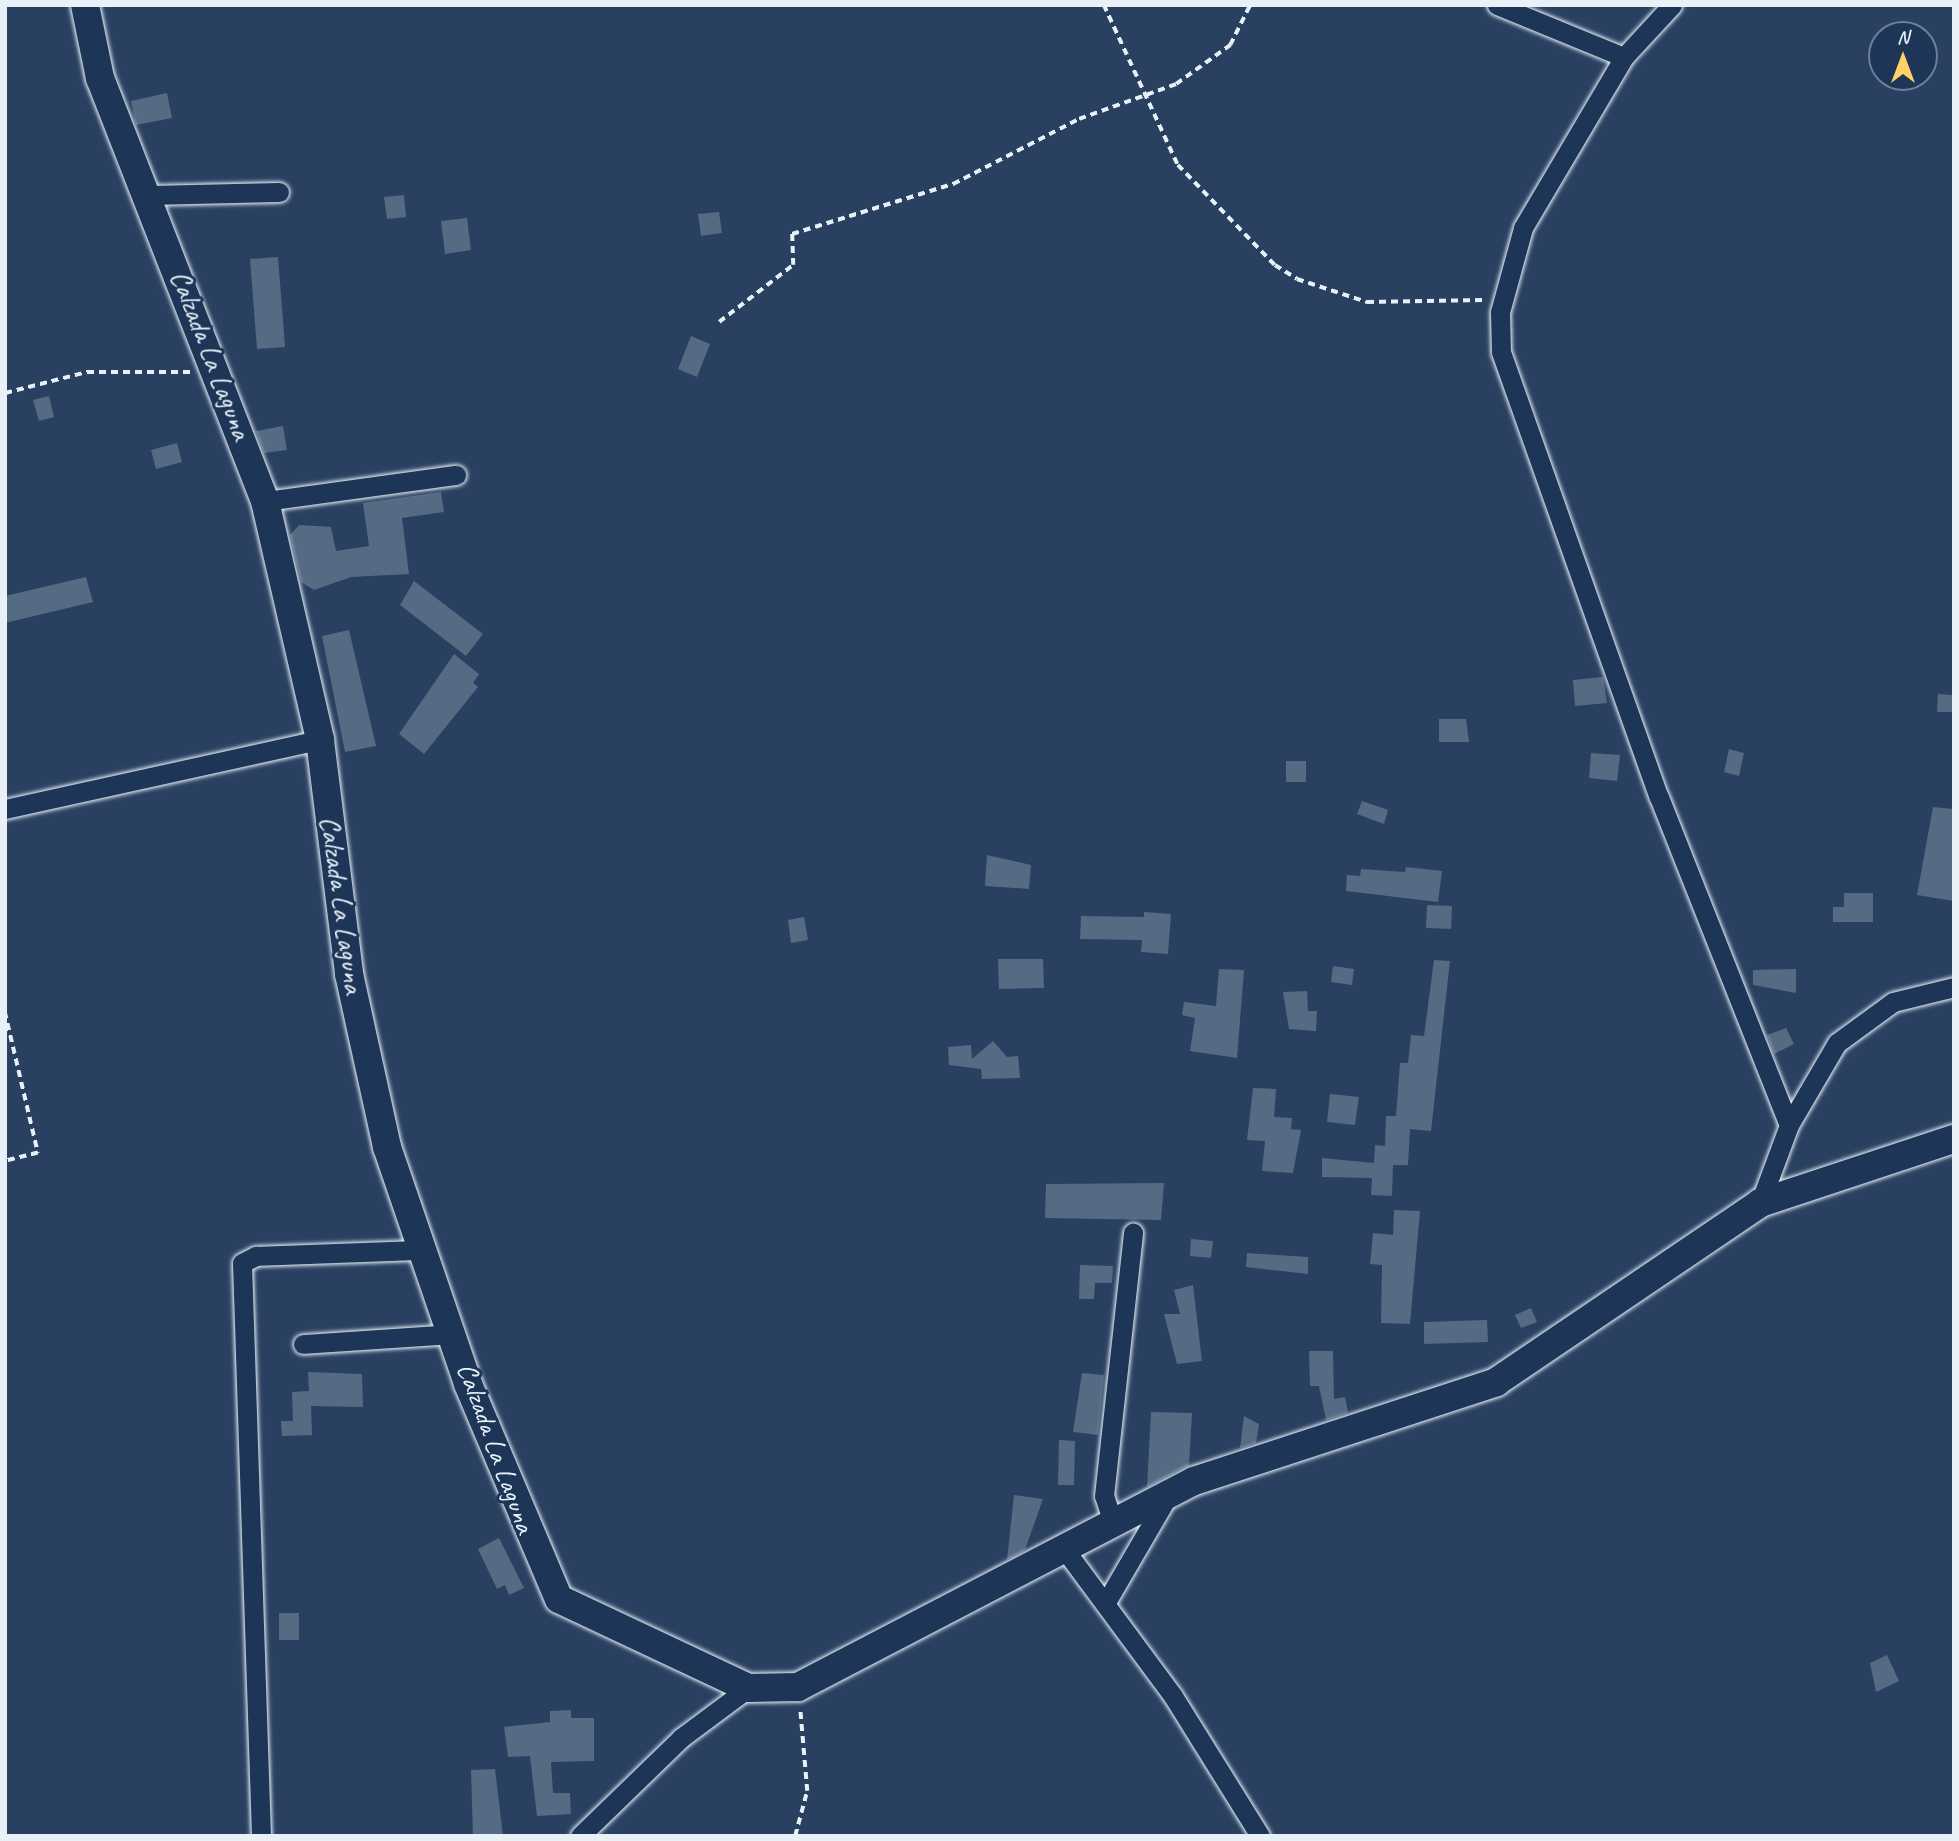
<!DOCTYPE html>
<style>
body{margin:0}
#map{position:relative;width:1959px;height:1841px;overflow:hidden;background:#294061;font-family:Caveat,sans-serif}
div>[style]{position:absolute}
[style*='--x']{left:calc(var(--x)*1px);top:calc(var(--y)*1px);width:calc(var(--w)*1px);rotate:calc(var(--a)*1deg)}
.building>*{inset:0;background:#556a83}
.path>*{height:3.5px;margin-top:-1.75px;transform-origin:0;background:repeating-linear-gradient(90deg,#e8f1f8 0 7px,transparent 0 12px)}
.roads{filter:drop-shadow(0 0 2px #e8f1f8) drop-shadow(0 0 2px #e8f1f8)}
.street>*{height:19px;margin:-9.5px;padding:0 9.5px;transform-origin:9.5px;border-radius:9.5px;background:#1d3557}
.secondary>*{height:28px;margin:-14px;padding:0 14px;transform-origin:14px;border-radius:14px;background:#1d3557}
span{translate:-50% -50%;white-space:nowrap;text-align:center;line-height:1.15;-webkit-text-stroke:6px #1d3557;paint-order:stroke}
.street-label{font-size:28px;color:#e8f1f8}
.frame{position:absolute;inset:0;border:7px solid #e8f1f8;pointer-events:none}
.north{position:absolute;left:1868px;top:21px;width:70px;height:70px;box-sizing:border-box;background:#1d3557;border:2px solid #6e8097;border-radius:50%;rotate:0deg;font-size:19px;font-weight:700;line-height:28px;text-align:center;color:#e8f1f8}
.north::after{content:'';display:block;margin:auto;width:24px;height:32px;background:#ffd166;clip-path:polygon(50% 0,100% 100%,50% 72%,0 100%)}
</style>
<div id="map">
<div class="building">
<div style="clip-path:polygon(167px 93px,172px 118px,136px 125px,131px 101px)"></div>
<div style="clip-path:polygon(404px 195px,406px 217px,387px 219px,384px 197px)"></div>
<div style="clip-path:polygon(719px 212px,722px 233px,701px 236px,698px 214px)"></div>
<div style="clip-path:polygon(467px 218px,471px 250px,445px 254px,441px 221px)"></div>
<div style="clip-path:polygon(278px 257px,285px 347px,257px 349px,250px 259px)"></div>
<div style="clip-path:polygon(691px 336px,710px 344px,697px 377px,678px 369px)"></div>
<div style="clip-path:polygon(49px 396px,54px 417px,39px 421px,33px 400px)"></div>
<div style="clip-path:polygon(283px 426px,287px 450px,264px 453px,256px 431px)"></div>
<div style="clip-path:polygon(177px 443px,182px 462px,156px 469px,151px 450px)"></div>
<div style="clip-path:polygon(441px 492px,444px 512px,402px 518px,409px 574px,351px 577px,314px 590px,301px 582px,290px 535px,299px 525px,331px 527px,336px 551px,369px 546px,363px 503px)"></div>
<div style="clip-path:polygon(86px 577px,93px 602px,5px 623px,5px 596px)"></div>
<div style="clip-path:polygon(414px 581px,483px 634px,466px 656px,400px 605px)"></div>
<div style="clip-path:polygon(349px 630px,376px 746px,345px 752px,322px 636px)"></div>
<div style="clip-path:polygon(454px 654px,479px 674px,473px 683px,478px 687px,424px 754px,399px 734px)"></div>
<div style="clip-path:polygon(1603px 677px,1607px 703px,1575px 706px,1573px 680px)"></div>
<div style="clip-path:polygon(1938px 694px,1953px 695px,1952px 712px,1937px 712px)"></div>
<div style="clip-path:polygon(1439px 719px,1466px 719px,1469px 742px,1439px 742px)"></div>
<div style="clip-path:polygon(1729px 749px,1744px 753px,1739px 776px,1724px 772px)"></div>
<div style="clip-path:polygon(1591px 753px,1620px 755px,1617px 781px,1589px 778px)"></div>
<div style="clip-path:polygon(1286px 761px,1306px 761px,1306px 782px,1286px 782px)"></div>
<div style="clip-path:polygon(1362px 801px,1388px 810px,1384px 824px,1357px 814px)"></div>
<div style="clip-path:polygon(1933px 807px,1954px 809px,1954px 901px,1917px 895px)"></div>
<div style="clip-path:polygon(987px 855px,1031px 865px,1029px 889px,985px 886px)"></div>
<div style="clip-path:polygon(1406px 867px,1442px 871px,1438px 902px,1346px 891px,1347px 875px,1360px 876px,1361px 869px,1405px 872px)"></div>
<div style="clip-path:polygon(1844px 893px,1873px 893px,1873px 922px,1833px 922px,1833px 907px,1844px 907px)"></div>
<div style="clip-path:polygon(1427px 905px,1452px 906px,1451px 929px,1426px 928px)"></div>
<div style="clip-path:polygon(1144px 912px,1171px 914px,1168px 954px,1141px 952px,1142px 940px,1080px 939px,1081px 916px,1144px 917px)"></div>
<div style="clip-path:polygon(804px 917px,808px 940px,791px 943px,788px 920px)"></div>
<div style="clip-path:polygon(998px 959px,1043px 959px,1044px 988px,999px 989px)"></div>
<div style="clip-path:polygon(1434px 960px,1450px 961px,1431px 1131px,1410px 1129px,1408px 1165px,1393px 1165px,1392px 1196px,1371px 1195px,1372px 1178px,1322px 1177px,1322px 1158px,1374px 1163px,1375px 1145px,1385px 1146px,1386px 1116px,1396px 1116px,1400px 1063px,1408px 1063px,1411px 1035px,1424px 1036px)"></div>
<div style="clip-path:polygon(1333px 966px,1354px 969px,1352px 985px,1331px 982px)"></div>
<div style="clip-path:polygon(1219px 969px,1244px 970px,1237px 1058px,1190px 1051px,1195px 1018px,1182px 1015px,1184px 1002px,1216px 1006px)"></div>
<div style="clip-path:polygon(1796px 969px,1796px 993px,1753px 985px,1753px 970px)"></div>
<div style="clip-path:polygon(1307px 991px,1308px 1011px,1317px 1011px,1316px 1031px,1289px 1029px,1283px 992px)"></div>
<div style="clip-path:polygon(1786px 1028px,1794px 1044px,1774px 1054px,1767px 1035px)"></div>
<div style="clip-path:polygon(993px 1041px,1007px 1057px,1018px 1056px,1020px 1078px,982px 1079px,981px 1069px,949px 1065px,948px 1047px,971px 1045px,972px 1059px)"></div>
<div style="clip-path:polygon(1253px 1088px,1276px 1089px,1274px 1117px,1292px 1118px,1291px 1129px,1301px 1130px,1293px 1173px,1262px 1171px,1265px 1141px,1247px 1140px)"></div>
<div style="clip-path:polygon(1330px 1094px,1359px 1097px,1355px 1125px,1327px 1122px)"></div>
<div style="clip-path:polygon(1164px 1183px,1161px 1220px,1045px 1218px,1046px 1184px)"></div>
<div style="clip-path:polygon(1394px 1210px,1420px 1211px,1410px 1324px,1381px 1323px,1382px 1265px,1370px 1264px,1373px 1233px,1393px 1235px)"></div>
<div style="clip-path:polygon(1191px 1239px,1213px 1241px,1211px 1258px,1190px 1256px)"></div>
<div style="clip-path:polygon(1247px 1253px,1308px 1257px,1308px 1274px,1246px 1267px)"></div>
<div style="clip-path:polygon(1080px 1265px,1113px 1266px,1112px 1283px,1095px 1283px,1094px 1299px,1079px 1299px)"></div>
<div style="clip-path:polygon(1193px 1285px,1202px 1361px,1177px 1364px,1164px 1314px,1180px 1314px,1174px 1290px)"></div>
<div style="clip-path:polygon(1531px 1308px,1537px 1322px,1521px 1328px,1515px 1315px)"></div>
<div style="clip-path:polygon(1487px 1320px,1488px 1342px,1424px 1344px,1424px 1322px)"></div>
<div style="clip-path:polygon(1309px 1351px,1333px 1351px,1334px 1399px,1345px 1397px,1348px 1413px,1326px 1420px,1319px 1386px,1310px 1386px)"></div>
<div style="clip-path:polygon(308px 1372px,362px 1374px,363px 1407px,311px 1406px,312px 1435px,282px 1436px,281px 1421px,293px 1421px,292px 1392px,309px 1391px)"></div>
<div style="clip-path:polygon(1082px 1373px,1104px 1375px,1098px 1435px,1073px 1432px)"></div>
<div style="clip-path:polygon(1151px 1412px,1192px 1413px,1189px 1465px,1147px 1487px)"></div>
<div style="clip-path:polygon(1244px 1416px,1259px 1424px,1256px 1443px,1240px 1448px)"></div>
<div style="clip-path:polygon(1059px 1440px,1075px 1441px,1074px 1485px,1058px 1485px)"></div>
<div style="clip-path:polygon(1014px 1495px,1043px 1499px,1025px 1550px,1007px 1560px)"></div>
<div style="clip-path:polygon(499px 1538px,524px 1588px,509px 1595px,505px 1585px,497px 1589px,478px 1549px)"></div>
<div style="clip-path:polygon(279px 1613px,299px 1613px,299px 1640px,279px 1640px)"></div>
<div style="clip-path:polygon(1887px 1655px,1899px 1681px,1876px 1692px,1870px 1663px)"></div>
<div style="clip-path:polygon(571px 1710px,571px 1718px,594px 1718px,594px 1761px,551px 1762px,553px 1793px,570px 1793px,571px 1814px,537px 1816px,530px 1756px,508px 1757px,504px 1727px,550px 1722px,550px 1711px)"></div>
<div style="clip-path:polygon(495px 1769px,503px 1836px,473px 1836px,471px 1770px)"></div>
</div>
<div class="path">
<div style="--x:1104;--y:5;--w:176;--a:65.2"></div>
<div style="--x:1178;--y:165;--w:139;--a:45.9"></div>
<div style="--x:1275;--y:265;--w:26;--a:32"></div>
<div style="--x:1297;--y:279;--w:74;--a:18.2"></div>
<div style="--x:1367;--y:302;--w:117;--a:-1"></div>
<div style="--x:719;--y:322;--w:93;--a:-37.6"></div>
<div style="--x:793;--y:265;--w:31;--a:-92"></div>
<div style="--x:792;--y:234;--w:169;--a:-17.3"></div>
<div style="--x:953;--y:184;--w:142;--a:-27.3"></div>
<div style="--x:1079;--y:119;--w:103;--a:-19.8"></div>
<div style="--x:1176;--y:84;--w:67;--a:-35.8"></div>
<div style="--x:1230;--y:45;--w:45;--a:-63.4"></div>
<div style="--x:5;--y:393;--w:85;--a:-14.4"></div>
<div style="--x:87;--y:372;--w:106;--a:0"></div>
<div style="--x:5;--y:1012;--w:145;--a:76.8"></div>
<div style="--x:38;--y:1153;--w:34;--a:166"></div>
<div style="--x:795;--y:1836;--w:47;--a:-75.1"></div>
<div style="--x:807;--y:1791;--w:81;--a:-94.9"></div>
</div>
<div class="roads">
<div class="street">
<div style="--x:1497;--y:5;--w:137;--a:22.3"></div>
<div style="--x:1672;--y:5;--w:71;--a:132.7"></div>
<div style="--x:1624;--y:57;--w:199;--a:120.6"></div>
<div style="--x:1523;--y:228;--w:87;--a:105.3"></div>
<div style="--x:1500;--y:312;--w:40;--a:88.6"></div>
<div style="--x:1501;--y:352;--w:472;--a:70.5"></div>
<div style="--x:1659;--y:797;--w:353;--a:68.4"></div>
<div style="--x:148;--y:195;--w:131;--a:-1.3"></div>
<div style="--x:265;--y:501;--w:193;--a:-7.8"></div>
<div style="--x:5;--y:809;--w:322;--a:-12.4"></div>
<div style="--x:1760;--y:1203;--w:83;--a:-69.6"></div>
<div style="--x:1789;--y:1125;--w:95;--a:-59.7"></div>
<div style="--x:1837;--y:1043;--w:69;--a:-36.2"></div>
<div style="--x:1893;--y:1002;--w:63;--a:-13.8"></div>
<div style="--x:303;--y:1344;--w:152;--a:-3.8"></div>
<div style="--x:1113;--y:1523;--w:28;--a:-108"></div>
<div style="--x:1104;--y:1496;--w:265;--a:-83.7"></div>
<div style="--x:1065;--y:1550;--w:182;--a:53.5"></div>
<div style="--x:1173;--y:1696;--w:165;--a:58.1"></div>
<div style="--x:1105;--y:1604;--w:127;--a:-59.8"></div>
<div style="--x:261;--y:1836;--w:573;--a:-91.9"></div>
<div style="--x:242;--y:1263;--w:16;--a:-27"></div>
<div style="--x:256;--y:1256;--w:166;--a:-2.1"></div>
<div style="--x:580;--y:1836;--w:141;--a:-44.1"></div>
<div style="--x:681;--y:1738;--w:84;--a:-36.7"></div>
</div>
<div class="secondary">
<div style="--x:85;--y:5;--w:75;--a:78.4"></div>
<div style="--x:100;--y:78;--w:454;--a:68.7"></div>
<div style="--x:265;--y:501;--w:245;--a:77"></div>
<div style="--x:320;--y:740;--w:236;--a:82.9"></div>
<div style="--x:349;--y:974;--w:177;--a:77.6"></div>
<div style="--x:387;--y:1147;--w:250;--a:71.1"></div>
<div style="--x:468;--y:1384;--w:233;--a:67.1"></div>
<div style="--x:559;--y:1599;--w:209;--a:25.2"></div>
<div style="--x:748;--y:1688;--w:50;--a:-1.1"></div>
<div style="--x:798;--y:1687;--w:446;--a:-27.5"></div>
<div style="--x:1194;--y:1481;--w:318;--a:-18.1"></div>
<div style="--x:1496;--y:1382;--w:319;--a:-34.1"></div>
<div style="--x:1760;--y:1203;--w:204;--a:-18.3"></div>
</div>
</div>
<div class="street-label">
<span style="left:211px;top:355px;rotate:69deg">Calzada La Laguna</span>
<span style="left:342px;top:905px;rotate:82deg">Calzada La Laguna</span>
<span style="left:496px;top:1448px;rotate:70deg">Calzada La Laguna</span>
</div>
<div class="frame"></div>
<div class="north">N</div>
</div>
